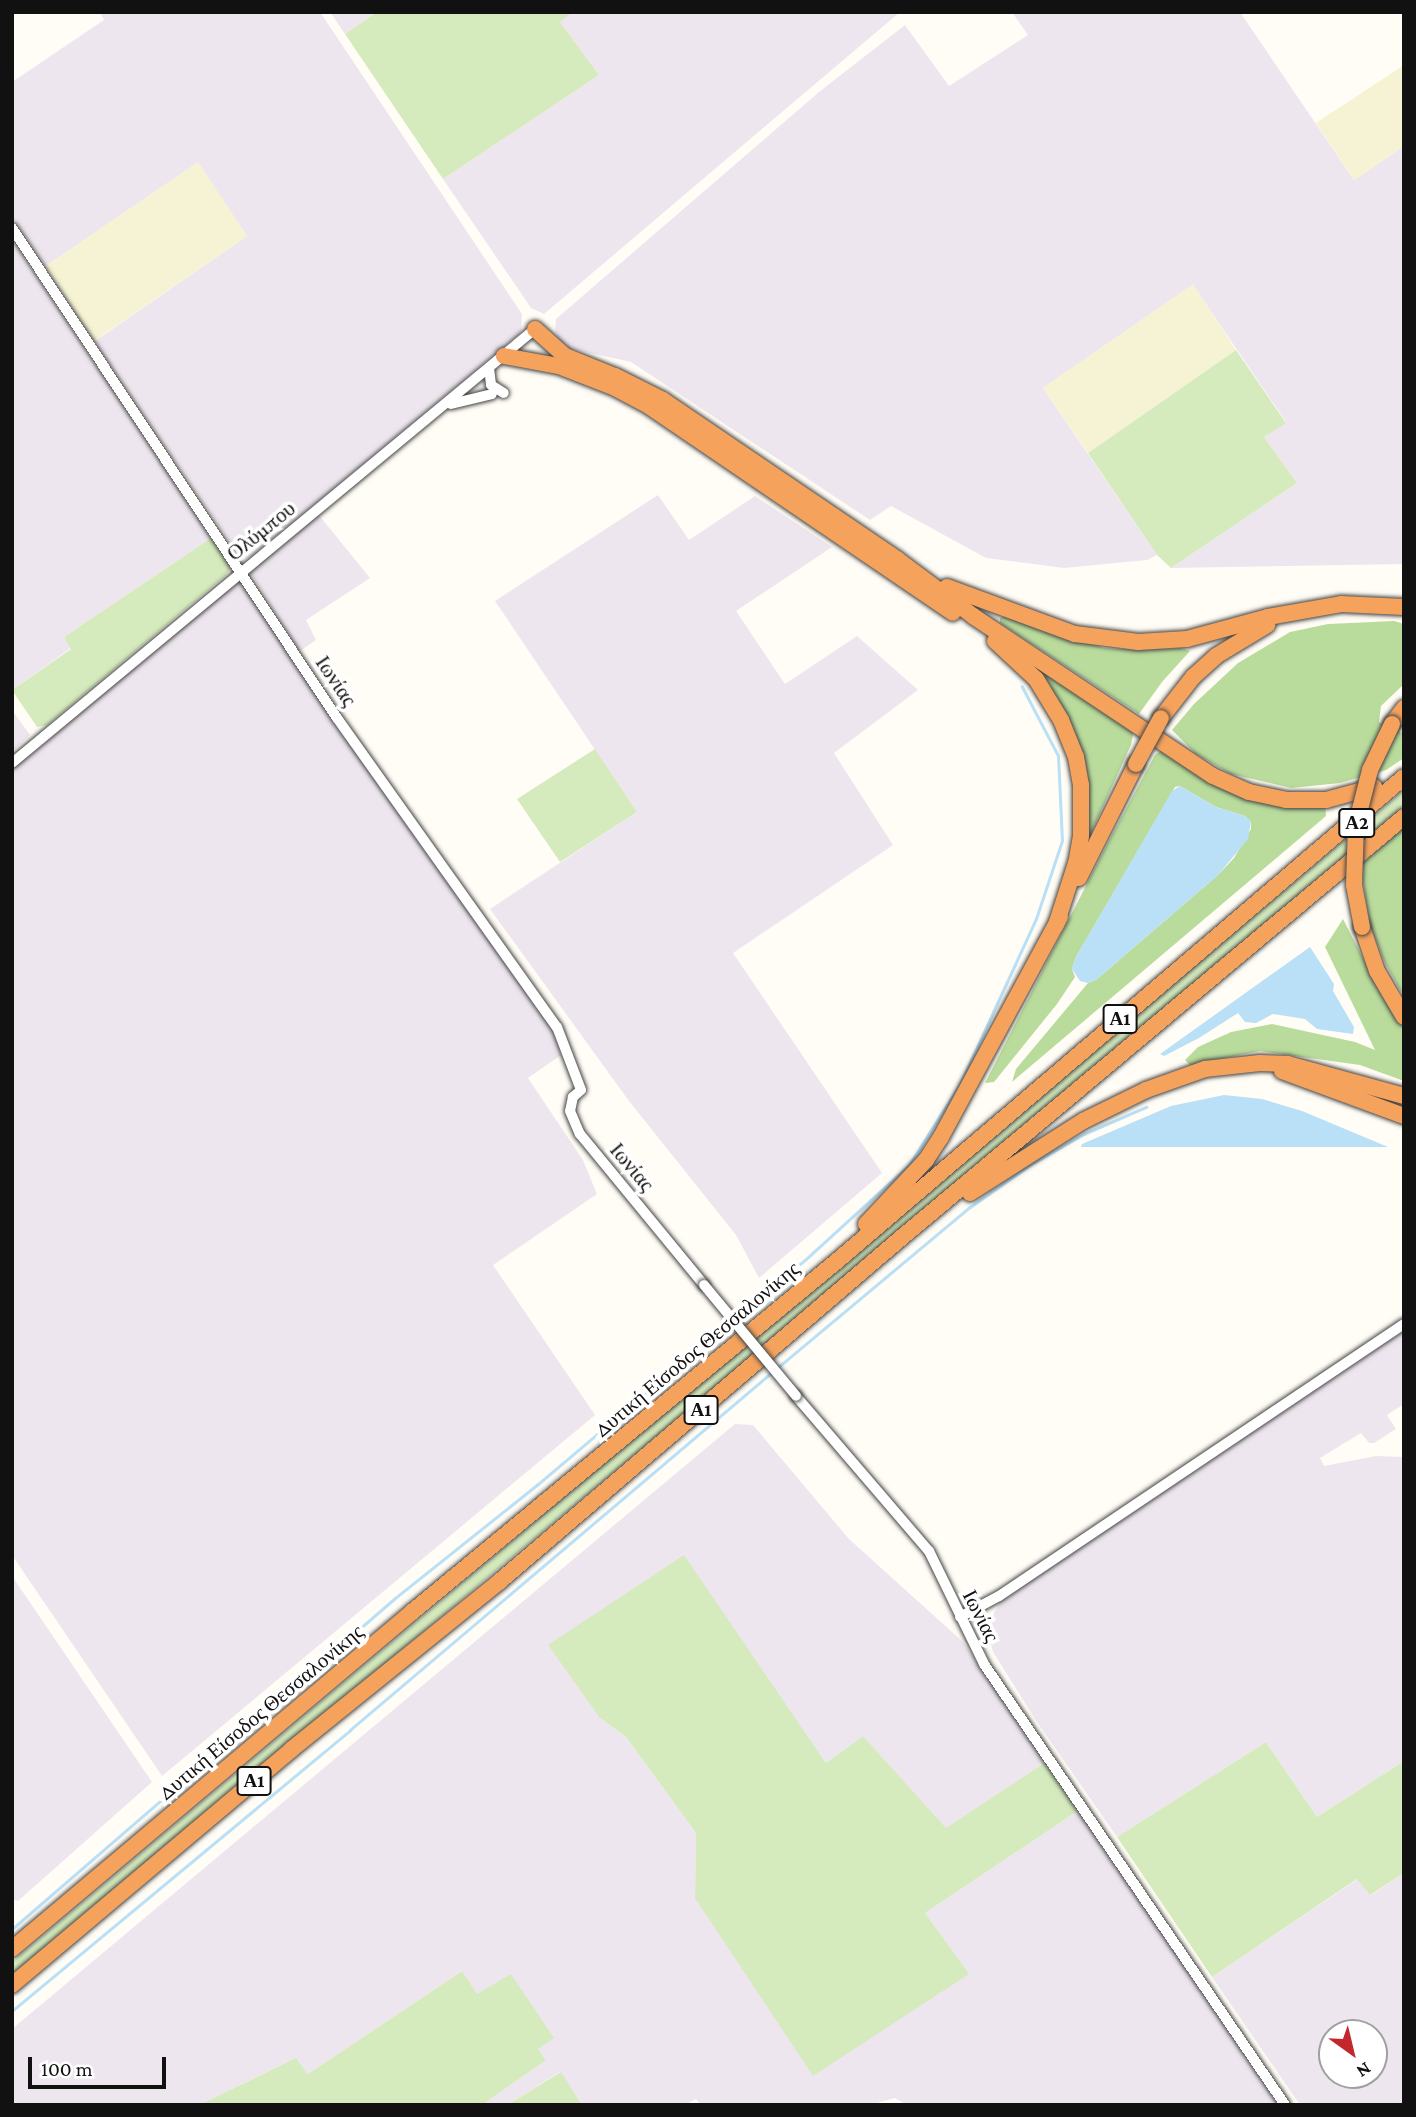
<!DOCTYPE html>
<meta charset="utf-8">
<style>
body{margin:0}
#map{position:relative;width:1416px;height:2117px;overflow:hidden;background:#fffdf5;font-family:"Crimson Pro",serif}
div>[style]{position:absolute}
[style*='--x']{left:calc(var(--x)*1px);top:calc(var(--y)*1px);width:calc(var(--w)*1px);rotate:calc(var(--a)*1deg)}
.industrial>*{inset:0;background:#eee6ef}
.farmland>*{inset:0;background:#f6f3d4}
.green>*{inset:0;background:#d5ebbd}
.forest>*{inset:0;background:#b9dc9c}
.water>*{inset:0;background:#b9e0f7}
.stream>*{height:2.5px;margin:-1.25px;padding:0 1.25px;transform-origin:1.25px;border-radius:1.25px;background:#b9e0f7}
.roads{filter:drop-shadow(0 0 2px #444) drop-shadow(0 0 2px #444)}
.minor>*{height:10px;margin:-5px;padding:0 5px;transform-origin:5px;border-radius:5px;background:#fff}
.highway>*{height:16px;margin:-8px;padding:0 8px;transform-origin:8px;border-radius:8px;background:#f5a25d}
.bridges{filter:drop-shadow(0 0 2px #444) drop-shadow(0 0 2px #444)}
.minor-bridge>*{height:10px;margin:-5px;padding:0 5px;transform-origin:5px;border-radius:5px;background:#fff}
.highway-bridge>*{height:16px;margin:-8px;padding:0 8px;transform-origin:8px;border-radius:8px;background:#f5a25d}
span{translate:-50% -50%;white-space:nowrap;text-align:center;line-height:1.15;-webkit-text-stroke:7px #fff;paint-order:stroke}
.shield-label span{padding:2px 5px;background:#fff;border:2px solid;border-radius:5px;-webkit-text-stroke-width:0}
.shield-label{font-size:19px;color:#111;font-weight:700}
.street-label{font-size:21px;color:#111}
.frame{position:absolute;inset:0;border:14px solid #111;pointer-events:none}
.north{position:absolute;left:1318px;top:2019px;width:70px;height:70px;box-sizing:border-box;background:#fff;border:2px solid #a0a0a0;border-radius:50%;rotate:146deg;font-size:19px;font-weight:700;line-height:28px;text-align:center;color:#111}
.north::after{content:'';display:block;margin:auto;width:24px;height:32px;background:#c4262e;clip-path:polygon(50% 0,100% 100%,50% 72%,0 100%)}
.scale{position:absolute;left:28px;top:2057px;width:138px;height:32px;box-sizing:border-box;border:4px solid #111;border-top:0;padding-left:9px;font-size:21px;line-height:24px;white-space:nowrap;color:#111;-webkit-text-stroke:5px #fff;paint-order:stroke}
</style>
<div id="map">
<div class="industrial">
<div style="clip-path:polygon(100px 12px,320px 12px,522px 314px,521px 331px,515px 337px,252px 556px,245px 558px,237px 553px,95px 341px,247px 236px,197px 163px,46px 266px,12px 216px,12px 82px,104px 20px)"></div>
<div style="clip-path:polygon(330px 12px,377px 12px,345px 34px)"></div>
<div style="clip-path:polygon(573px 12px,900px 12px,544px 314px,531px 308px,443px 179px,599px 75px,559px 21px)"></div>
<div style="clip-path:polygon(1012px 12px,1240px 12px,1354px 180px,1404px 146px,1404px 564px,1171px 568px,1297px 483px,1264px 437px,1286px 422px,1193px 285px,1043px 388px,1157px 555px,1147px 560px,1064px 568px,986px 558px,891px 506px,870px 520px,631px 362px,563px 347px,555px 332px,556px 319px,819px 92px,905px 25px,949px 86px,1028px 35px)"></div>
<div style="clip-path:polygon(12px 240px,211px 538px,64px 637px,71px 648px,12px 690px)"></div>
<div style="clip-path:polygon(658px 495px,689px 540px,755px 496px,832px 547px,736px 611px,785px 684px,857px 636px,918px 690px,834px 753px,893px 845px,733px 953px,882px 1173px,759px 1278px,736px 1235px,629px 1101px,490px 909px,637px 812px,495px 601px)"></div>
<div style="clip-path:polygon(318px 514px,370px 578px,306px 620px,316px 640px,300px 651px,250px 572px)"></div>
<div style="clip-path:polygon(240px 581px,245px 585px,554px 1030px,561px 1055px,528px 1078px,583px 1160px,597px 1194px,493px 1265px,595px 1415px,162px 1776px,12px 1555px,12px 767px,234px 582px)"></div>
<div style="clip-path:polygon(12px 710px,30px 735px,12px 752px)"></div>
<div style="clip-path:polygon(1404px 1331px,1404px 1404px,1387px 1415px,1396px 1429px,1374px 1443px,1369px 1443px,1361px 1433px,1320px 1458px,1324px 1466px,1376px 1456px,1404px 1457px,1404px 1761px,1317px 1817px,1266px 1742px,1117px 1837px,1037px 1722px,993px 1652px,989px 1637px,992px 1617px,1000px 1602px)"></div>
<div style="clip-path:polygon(735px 1424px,753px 1425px,849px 1539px,962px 1641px,1046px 1762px,946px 1829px,863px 1736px,826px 1763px,683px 1555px,600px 1718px,626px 1737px,696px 1833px,695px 1898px,968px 1974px,925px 1913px,1079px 1810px,1278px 2105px,907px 2105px,895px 2098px,869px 2105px,701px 2105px,696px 2099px,685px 2105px,582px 2105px,560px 2072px,507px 2105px,482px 2105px,546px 2060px,538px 2049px,477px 1995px,462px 1971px,308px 2074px,296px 2058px,199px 2105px,14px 2105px,12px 2029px)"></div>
<div style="clip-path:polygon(12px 1576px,152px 1782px,18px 1901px,12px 1899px)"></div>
<div style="clip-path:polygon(evenodd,1404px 1873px,1404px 2105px,1300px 2105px,1212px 1977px,1358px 1879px,1371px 1895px,1404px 1873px,1332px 2033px,1374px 2033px,1374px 2075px,1332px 2075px,1332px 2033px)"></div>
</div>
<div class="farmland">
<div style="clip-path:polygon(1404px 65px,1404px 146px,1354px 180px,1316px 123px)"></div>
<div style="clip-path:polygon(198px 162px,247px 236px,94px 341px,46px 266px)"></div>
<div style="clip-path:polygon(1193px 284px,1236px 350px,1088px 453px,1043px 388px)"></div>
</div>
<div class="green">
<div style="clip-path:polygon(377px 12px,573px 12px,560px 22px,599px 75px,443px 179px,345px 34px)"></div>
<div style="clip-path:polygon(1236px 350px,1286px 423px,1264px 437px,1297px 483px,1171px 568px,1157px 555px,1088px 453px)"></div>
<div style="clip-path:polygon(211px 538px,228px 560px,230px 569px,226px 575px,47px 725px,37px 727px,12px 690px,71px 649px,64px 637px)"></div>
<div style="clip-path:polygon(595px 749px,637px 812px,560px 862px,517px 799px)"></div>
<div style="clip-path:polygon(1404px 790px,1404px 810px,12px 1976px,12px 1962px)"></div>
<div style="clip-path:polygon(684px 1555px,826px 1763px,863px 1736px,946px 1828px,1046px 1762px,1079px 1810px,925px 1913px,969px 1974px,813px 2076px,695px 1898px,696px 1833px,626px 1737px,600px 1718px,548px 1645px)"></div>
<div style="clip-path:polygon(1266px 1742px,1317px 1817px,1404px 1761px,1404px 1873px,1370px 1895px,1357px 1879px,1212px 1977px,1117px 1837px)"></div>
<div style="clip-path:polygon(462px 1971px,477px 1994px,511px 1974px,554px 2038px,538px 2049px,546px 2060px,482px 2105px,199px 2105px,296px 2058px,308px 2074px)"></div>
<div style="clip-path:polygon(561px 2072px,582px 2105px,507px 2105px)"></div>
</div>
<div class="forest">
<div style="clip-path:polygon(1005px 616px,1104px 648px,1139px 650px,1181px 648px,1190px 651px,1162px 682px,1139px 714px,1000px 623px,1000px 618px)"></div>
<div style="clip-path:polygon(1394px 621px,1404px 624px,1404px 684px,1381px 706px,1379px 722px,1402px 733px,1404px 730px,1404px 758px,1386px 770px,1340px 783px,1291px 788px,1231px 774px,1196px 754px,1172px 730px,1194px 704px,1238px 663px,1290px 632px,1328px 624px)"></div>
<div style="clip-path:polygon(1046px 672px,1131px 727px,1133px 734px,1131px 745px,1090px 835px,1087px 835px,1073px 730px,1045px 678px)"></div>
<div style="clip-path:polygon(1162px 750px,1225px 789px,1325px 805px,1326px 816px,1012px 1082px,1016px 1069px,1088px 983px,1097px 979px,1218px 875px,1234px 858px,1251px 829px,1251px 822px,1245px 816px,1216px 807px,1180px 786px,1175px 787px,1076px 957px,1072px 969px,1075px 977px,1057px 1004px,994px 1082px,985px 1083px,1112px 835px,1155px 755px)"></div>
<div style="clip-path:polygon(1404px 827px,1404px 997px,1384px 961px,1370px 925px,1362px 875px,1362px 864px)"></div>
<div style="clip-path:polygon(1343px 919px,1385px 1001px,1404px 1027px,1404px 1081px,1360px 1065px,1260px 1051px,1190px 1065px,1185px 1060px,1198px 1047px,1231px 1032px,1272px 1024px,1355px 1042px,1375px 1050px,1325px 947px)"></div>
</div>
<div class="water">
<div style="clip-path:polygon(1180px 786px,1216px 807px,1245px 816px,1251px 821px,1248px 839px,1218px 875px,1097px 979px,1088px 983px,1080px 981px,1072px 969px,1076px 957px,1172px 791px)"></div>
<div style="clip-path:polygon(1310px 947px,1334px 984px,1333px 991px,1354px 1027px,1353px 1034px,1317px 1029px,1305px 1019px,1273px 1014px,1256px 1023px,1245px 1022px,1238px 1013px,1199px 1038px,1164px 1056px,1160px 1054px)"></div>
<div style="clip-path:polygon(1224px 1095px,1262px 1099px,1302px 1111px,1388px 1147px,1081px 1147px,1082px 1144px,1171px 1106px)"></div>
</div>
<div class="stream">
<div style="--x:736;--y:1317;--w:89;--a:-39.6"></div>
<div style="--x:805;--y:1260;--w:141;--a:-42.4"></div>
<div style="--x:909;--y:1165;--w:96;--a:-57.8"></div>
<div style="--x:960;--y:1084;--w:182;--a:-65.3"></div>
<div style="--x:1036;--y:919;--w:82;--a:-71.6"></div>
<div style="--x:1062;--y:841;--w:85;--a:-92.7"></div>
<div style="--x:1058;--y:756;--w:78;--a:-117.6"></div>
<div style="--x:776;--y:1369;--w:253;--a:-39.9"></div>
<div style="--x:970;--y:1207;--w:73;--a:-35"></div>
<div style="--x:1030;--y:1165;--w:62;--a:-29.9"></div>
<div style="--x:1084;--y:1134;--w:68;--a:-23.5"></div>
<div style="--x:12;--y:1929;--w:505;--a:-40.82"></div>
<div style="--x:394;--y:1599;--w:183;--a:-38.6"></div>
<div style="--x:537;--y:1485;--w:254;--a:-40.2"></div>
<div style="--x:12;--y:2011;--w:440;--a:-39.7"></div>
<div style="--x:350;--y:1730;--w:552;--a:-40.3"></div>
</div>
<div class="roads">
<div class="minor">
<div style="--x:12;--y:228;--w:588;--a:56.45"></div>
<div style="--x:337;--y:718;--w:379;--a:54.6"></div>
<div style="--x:557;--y:1027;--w:67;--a:69.1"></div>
<div style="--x:581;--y:1090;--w:11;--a:139"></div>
<div style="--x:573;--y:1097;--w:14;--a:102"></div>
<div style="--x:570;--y:1111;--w:25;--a:67"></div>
<div style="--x:580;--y:1134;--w:195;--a:50.6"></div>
<div style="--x:489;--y:368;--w:17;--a:83"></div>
<div style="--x:491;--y:385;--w:15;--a:32"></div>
<div style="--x:451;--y:404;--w:42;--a:-13.7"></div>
<div style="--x:12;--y:763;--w:680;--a:-39.69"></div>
<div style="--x:796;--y:1396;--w:204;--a:49.4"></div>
<div style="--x:929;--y:1551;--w:126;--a:64"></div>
<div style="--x:984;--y:1664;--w:534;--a:55.68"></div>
<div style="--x:960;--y:1617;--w:44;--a:-28.3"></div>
<div style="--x:999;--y:1596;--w:488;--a:-33.9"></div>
</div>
<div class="highway">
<div style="--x:535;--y:329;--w:40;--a:42"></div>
<div style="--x:565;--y:356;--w:54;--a:21.8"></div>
<div style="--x:615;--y:376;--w:54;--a:26.6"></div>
<div style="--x:663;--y:400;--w:284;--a:34.2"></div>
<div style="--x:898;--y:560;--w:94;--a:36.7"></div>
<div style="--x:973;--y:616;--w:288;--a:33.7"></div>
<div style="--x:1213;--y:776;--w:39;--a:24"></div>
<div style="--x:1249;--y:792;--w:38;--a:12"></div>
<div style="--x:1286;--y:800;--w:40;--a:0"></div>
<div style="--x:1326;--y:800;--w:50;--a:-15.2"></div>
<div style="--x:504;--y:356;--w:56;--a:10.3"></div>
<div style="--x:559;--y:366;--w:60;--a:21.4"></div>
<div style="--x:615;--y:388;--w:40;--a:28"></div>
<div style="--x:650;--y:407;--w:366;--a:34.2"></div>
<div style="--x:947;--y:587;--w:136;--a:20.2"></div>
<div style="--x:1075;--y:634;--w:64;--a:7.2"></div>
<div style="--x:1138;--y:642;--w:49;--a:-3.5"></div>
<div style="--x:1187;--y:639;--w:84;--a:-15.2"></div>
<div style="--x:1268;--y:617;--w:74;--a:-10.1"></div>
<div style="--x:1341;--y:604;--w:63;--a:2.7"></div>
<div style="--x:995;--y:641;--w:56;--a:42.8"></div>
<div style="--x:1036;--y:679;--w:48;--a:58.6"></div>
<div style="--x:1061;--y:720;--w:40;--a:68"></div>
<div style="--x:1076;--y:757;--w:28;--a:80"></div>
<div style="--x:1081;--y:785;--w:51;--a:90"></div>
<div style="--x:1081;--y:836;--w:27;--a:100"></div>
<div style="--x:1076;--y:863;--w:65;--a:107.9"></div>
<div style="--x:1161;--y:718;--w:52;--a:-52"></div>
<div style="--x:1193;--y:677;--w:31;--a:-42"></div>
<div style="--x:1216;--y:656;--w:60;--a:-31.3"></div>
<div style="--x:1392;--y:724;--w:20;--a:-53"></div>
<div style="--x:1079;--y:878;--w:127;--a:-63.4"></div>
<div style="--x:1362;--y:927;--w:46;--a:71.2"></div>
<div style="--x:1377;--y:971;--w:53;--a:59.6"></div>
<div style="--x:1282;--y:1071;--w:130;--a:20.2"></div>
<div style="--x:970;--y:1193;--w:134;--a:-32.5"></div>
<div style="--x:1083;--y:1121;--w:70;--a:-26.2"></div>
<div style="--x:1146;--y:1090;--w:63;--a:-19.6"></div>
<div style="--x:1205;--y:1069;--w:55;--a:-6.2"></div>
<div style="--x:1260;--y:1063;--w:28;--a:2"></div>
<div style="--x:1288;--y:1064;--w:120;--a:15.4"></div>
<div style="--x:866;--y:1224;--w:88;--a:-46.8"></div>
<div style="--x:926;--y:1160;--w:27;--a:-57"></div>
<div style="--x:941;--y:1137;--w:250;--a:-61.6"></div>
<div style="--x:12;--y:1949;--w:523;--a:-40.11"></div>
<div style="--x:412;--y:1612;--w:551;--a:-39.55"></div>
<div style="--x:837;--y:1261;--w:745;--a:-40.48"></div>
<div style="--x:12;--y:1985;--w:366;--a:-40.1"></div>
<div style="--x:292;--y:1749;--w:267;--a:-38.9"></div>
<div style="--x:500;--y:1581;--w:528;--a:-40.54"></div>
<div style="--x:901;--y:1238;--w:656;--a:-39.93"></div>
</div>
</div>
<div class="bridges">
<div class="minor-bridge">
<div style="--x:704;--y:1285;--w:144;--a:50.3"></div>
</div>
<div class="highway-bridge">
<div style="--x:1136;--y:764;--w:52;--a:-61.5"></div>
<div style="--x:1362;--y:927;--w:43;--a:-100.8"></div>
<div style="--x:1354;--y:885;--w:60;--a:-88.1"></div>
<div style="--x:1356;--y:825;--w:57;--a:-75.7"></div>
<div style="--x:1370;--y:770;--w:51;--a:-64.4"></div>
</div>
</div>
<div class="shield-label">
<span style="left:1357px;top:823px">Α2</span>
<span style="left:1120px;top:1019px">Α1</span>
<span style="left:701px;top:1410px">Α1</span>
<span style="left:254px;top:1781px">Α1</span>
</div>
<div class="street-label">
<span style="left:261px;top:531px;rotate:-39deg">Ολύμπου</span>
<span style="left:336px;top:681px;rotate:56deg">Ιωνίας</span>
<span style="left:632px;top:1167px;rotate:50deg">Ιωνίας</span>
<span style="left:697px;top:1349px;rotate:-40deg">Δυτική Είσοδος Θεσσαλονίκης</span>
<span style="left:981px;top:1616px;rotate:63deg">Ιωνίας</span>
<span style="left:261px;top:1712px;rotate:-40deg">Δυτική Είσοδος Θεσσαλονίκης</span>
</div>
<div class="frame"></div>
<div class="north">N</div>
<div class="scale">100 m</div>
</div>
